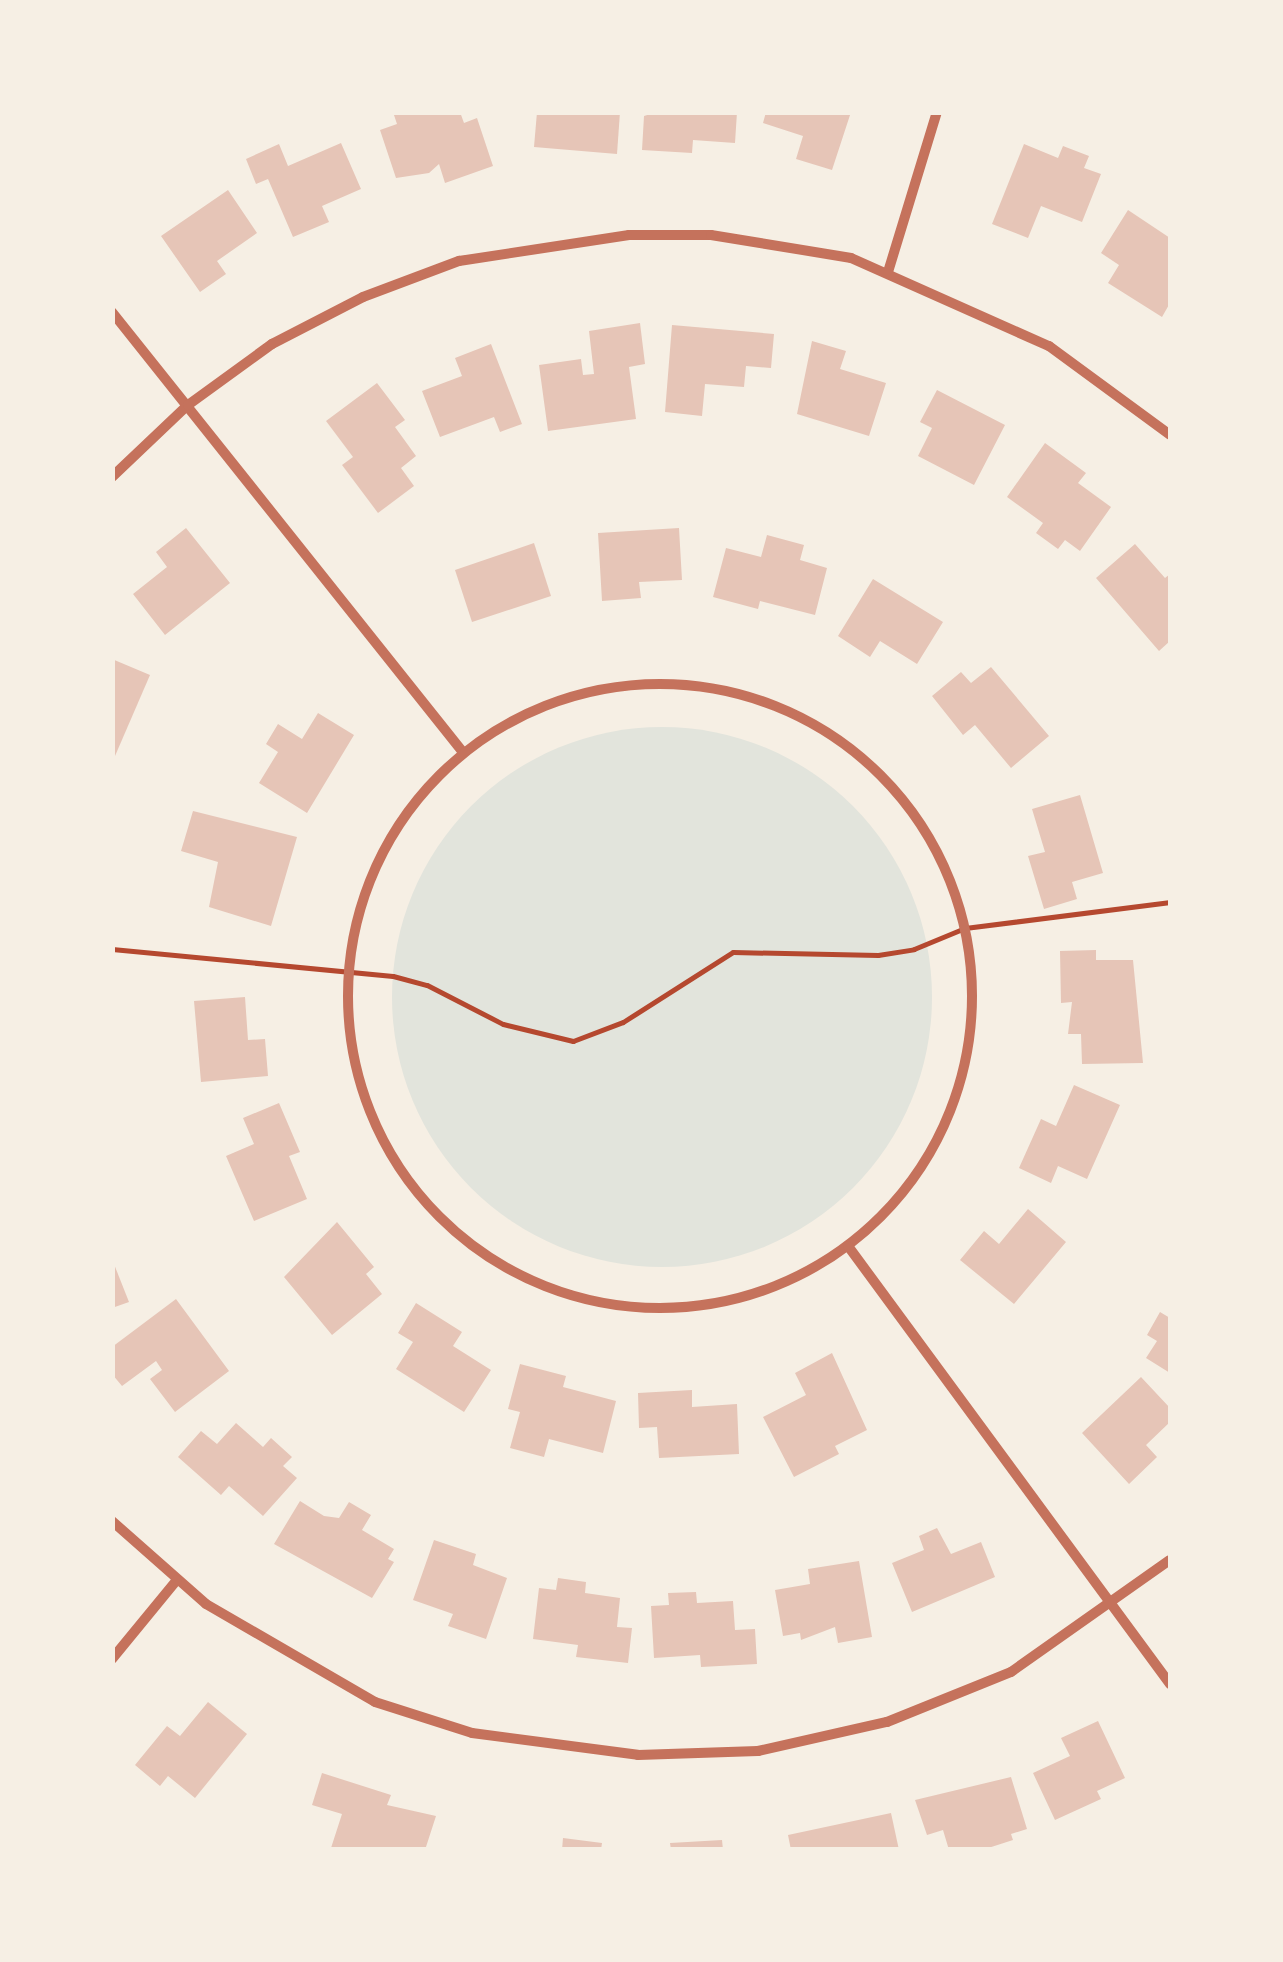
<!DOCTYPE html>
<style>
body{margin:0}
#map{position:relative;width:1283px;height:1962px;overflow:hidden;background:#f6efe4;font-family:Cabin,sans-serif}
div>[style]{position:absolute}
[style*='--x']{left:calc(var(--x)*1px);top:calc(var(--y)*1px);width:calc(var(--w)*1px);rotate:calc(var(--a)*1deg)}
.green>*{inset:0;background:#e2e4dc}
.round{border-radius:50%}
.building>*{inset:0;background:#e6c5b7}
.path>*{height:5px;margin:-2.5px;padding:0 2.5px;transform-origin:2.5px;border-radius:2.5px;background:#b5482f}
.minor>*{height:10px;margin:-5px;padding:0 5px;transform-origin:5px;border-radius:5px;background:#c5725c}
.minor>.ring{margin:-5px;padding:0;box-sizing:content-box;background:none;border:10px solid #c5725c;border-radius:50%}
span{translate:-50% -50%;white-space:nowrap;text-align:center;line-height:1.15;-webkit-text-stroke:8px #f6efe4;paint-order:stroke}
.frame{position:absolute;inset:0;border:115px solid #f6efe4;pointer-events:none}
</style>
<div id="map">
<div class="green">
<div class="round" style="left:392px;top:727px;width:540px;height:540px"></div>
</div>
<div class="building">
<div style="clip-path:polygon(393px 112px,460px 112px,464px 123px,477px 118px,493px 166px,445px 183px,439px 164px,429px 173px,396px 178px,380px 130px,397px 124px)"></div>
<div style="clip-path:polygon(537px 112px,620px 112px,617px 154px,534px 147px)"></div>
<div style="clip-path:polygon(657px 112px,737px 112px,735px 143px,693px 140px,692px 153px,642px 150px,644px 116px)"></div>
<div style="clip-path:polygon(766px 112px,851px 112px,832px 170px,796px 159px,803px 136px,763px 123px)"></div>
<div style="clip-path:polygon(341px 143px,361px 189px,322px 206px,329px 222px,293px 237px,268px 179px,256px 184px,246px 159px,279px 144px,288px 166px)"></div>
<div style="clip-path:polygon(1024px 144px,1058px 158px,1063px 146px,1089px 156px,1084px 168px,1101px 174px,1082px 222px,1041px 206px,1028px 238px,992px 224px)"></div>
<div style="clip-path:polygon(228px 190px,257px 233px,217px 261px,226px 274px,200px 292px,161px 236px)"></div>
<div style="clip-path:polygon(1128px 210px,1170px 238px,1170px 303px,1162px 317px,1108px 283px,1119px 265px,1101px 253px)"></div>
<div style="clip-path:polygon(640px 323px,645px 364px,629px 367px,636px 419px,548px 431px,539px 365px,581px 359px,583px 375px,594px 374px,589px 331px)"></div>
<div style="clip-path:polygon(672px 325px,774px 334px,771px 368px,746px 366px,744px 387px,705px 384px,702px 416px,665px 412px)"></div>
<div style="clip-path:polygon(812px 341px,846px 351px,840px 369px,886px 383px,869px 436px,797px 414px)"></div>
<div style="clip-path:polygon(491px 344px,522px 424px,500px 432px,494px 417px,440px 437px,422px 391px,462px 376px,455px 358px)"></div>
<div style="clip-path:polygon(377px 383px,405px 420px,395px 427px,416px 456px,401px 468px,414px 486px,378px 513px,342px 465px,353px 457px,326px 421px)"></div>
<div style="clip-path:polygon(937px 390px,1005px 425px,974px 485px,918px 456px,932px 428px,920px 422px)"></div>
<div style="clip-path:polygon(1045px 443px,1086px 473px,1078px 483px,1111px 507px,1080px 551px,1065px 540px,1058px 549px,1036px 533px,1043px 523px,1007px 497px)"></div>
<div style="clip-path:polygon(186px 528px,230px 583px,165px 635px,133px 594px,167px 567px,156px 552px)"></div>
<div style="clip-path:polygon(679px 528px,682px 580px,639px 582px,641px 598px,602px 601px,598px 533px)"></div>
<div style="clip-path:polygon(767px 535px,804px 545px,800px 560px,827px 568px,815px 615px,760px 601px,758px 609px,713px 597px,726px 548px,761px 557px)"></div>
<div style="clip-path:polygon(534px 543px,551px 596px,472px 622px,455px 570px)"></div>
<div style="clip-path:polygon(1135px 544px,1165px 578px,1170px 574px,1170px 641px,1159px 651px,1096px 578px)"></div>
<div style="clip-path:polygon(873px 579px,943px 622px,917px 664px,880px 641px,870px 657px,838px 636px)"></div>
<div style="clip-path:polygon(112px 659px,150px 675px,115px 756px,112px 755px)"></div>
<div style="clip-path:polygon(991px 667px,1049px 736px,1011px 768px,975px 725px,963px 735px,932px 696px,961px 672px,971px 683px)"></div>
<div style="clip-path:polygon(318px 713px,354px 735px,307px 813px,259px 783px,278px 752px,266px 744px,278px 724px,302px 739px)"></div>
<div style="clip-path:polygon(1080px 795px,1103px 873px,1072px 882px,1077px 899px,1044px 909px,1028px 856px,1045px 852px,1032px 809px)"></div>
<div style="clip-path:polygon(193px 811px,297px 837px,271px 926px,209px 907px,218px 862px,181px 851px)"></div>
<div style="clip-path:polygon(1096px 950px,1096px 960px,1133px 960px,1143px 1063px,1082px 1064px,1081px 1034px,1068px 1034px,1072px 1002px,1061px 1003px,1060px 951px)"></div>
<div style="clip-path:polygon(245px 997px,248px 1040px,265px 1039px,268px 1076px,201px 1082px,194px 1001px)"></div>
<div style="clip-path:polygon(1074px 1085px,1120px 1105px,1087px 1179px,1058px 1166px,1051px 1183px,1019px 1168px,1041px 1119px,1056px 1126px)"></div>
<div style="clip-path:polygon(279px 1103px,300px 1152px,289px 1156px,307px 1199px,254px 1221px,226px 1156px,254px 1144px,243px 1118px)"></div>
<div style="clip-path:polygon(1028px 1209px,1066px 1242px,1014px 1304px,960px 1260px,984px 1231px,999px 1244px)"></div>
<div style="clip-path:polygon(337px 1222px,374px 1267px,366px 1274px,382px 1294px,332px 1335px,284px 1277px)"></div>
<div style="clip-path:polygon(112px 1259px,129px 1302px,112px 1308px)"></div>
<div style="clip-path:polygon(176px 1299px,229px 1371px,175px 1412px,150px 1379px,162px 1370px,156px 1361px,122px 1386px,112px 1374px,112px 1347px)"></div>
<div style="clip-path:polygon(416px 1303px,462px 1332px,453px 1346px,491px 1370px,464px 1412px,396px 1369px,413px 1342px,398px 1333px)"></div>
<div style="clip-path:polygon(1160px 1312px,1170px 1318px,1170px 1373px,1146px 1358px,1157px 1341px,1147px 1335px)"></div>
<div style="clip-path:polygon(832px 1353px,867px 1430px,835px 1446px,839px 1454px,794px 1477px,763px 1417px,806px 1395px,795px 1373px)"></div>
<div style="clip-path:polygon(520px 1364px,566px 1376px,563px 1387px,616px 1401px,603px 1453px,549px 1439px,544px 1457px,510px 1448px,520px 1412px,508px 1409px)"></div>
<div style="clip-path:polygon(1141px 1377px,1170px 1408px,1170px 1422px,1146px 1445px,1157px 1457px,1129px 1484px,1082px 1433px)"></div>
<div style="clip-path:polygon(692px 1390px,692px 1407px,737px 1404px,739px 1454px,659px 1458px,657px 1427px,639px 1428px,638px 1393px)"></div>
<div style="clip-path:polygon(236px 1423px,263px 1447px,271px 1438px,292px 1457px,283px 1466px,297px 1478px,263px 1516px,229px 1486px,221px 1495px,178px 1457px,201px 1431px,217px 1444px)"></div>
<div style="clip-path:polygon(300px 1501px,324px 1516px,339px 1518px,349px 1502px,371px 1515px,362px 1530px,394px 1549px,388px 1559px,394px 1562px,372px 1598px,274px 1544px)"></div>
<div style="clip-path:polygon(937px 1528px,951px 1554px,981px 1542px,995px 1577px,912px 1612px,892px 1563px,924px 1550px,919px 1536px)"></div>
<div style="clip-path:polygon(434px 1540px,476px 1554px,473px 1565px,507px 1578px,486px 1639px,448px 1626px,453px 1614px,413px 1600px)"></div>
<div style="clip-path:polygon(859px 1561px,872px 1637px,838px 1643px,835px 1627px,801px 1640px,800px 1633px,783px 1636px,775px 1590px,810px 1584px,808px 1569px)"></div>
<div style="clip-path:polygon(558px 1578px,586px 1582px,585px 1593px,620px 1598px,617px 1627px,632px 1628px,628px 1663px,576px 1657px,578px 1645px,533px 1639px,539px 1588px,556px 1590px)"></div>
<div style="clip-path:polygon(696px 1592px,697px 1603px,733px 1601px,735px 1630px,755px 1629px,757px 1664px,701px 1667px,700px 1655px,654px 1658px,651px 1606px,669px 1605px,668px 1593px)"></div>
<div style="clip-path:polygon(208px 1702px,247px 1734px,195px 1798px,168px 1776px,160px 1786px,135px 1765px,167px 1726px,180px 1736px)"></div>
<div style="clip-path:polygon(1098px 1721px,1125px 1778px,1097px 1791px,1101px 1799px,1055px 1820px,1033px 1773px,1070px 1756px,1061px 1738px)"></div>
<div style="clip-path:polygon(322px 1773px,391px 1795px,387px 1805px,436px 1816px,425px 1850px,331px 1848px,342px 1814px,312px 1805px)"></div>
<div style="clip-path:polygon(1011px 1777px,1027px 1829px,1011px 1834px,1013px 1840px,982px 1850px,949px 1850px,943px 1830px,927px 1835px,915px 1800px)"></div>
<div style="clip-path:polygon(891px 1813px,899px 1850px,791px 1850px,788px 1835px)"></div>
<div style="clip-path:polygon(563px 1838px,602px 1843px,601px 1850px,562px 1850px)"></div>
<div style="clip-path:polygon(722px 1840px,723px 1850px,671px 1850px,670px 1843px)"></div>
</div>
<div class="path">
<div style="--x:112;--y:949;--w:282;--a:5.5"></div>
<div style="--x:393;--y:976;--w:35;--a:15"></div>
<div style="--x:427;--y:985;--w:85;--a:27.2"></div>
<div style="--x:503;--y:1024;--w:72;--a:13.7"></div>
<div style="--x:573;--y:1041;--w:53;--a:-20.8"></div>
<div style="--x:623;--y:1022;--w:130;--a:-32.5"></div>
<div style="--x:733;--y:952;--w:145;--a:1.2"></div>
<div style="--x:878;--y:955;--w:36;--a:-9"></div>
<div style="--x:914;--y:949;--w:55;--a:-22.4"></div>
<div style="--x:965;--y:928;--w:207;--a:-7.2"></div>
</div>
<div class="minor">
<div style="--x:888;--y:272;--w:167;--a:-73"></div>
<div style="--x:112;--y:312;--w:561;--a:51.44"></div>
<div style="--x:112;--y:477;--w:105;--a:-43.5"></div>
<div style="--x:188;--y:405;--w:104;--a:-36"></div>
<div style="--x:272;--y:344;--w:102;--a:-27.3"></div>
<div style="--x:363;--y:297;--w:103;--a:-20.6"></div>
<div style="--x:459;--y:261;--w:172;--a:-8.7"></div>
<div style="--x:629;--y:235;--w:82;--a:0"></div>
<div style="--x:711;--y:235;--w:142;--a:9.3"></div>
<div style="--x:851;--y:258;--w:217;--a:24"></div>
<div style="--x:1049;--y:346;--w:150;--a:36.3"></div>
<div class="ring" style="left:348px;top:684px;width:614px;height:614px"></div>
<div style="--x:848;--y:1246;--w:544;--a:53.68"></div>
<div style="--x:112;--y:1521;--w:125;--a:41.4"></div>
<div style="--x:206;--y:1604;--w:195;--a:30.1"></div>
<div style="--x:375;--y:1702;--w:102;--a:17.7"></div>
<div style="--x:472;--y:1733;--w:167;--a:7.5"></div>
<div style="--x:638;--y:1755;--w:120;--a:-1.9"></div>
<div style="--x:758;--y:1751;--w:132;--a:-12.7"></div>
<div style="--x:887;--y:1722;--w:134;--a:-22"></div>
<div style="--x:1011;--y:1672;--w:194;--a:-35.2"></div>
<div style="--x:112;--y:1659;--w:102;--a:-50.6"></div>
</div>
<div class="frame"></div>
</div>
